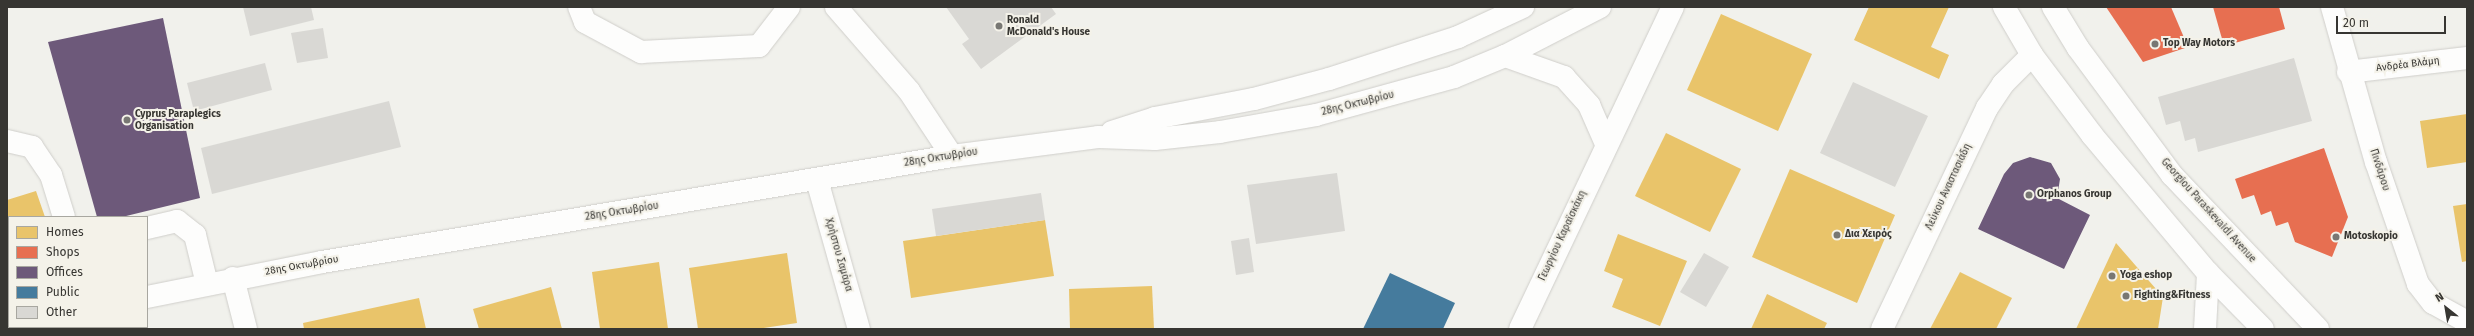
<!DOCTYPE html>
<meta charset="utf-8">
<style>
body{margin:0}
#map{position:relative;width:2474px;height:336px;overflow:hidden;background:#f1f1ec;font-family:"Fira Sans",sans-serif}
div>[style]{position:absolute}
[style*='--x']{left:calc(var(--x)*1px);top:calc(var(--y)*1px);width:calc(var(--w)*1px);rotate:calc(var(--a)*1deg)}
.homes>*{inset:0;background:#e9c46a}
.shops>*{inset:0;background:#e76f51}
.offices>*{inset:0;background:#6d597a}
.public>*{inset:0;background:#457b9d}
.building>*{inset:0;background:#d9d8d4}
.roads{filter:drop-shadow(0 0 1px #cfceca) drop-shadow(0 0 1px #cfceca)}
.minor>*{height:22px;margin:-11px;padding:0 11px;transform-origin:11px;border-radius:11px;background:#fdfdfc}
.major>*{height:22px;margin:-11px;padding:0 11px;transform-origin:11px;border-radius:11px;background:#fdfdfc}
.dots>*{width:11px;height:11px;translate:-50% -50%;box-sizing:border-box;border:2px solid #f4f2e9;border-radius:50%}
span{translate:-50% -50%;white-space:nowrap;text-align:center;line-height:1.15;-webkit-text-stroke:4px #f4f2e9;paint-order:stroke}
.poi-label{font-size:10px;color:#373632;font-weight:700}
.left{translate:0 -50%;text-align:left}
.street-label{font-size:10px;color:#373632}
.frame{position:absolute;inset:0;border:8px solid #373632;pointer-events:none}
.legend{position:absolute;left:8px;top:216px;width:140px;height:112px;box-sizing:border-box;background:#f4f2e9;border:1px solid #a8a7a0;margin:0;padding:5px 7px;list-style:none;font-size:12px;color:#373632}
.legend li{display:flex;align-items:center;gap:8px;height:20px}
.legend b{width:20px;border:1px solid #a8a7a0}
.north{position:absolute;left:2426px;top:288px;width:40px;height:40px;-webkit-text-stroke:3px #f4f2e9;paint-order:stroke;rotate:329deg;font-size:11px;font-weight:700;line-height:16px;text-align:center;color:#373632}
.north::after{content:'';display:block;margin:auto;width:14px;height:18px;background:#373632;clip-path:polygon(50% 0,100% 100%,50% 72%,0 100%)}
.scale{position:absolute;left:2336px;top:16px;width:110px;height:18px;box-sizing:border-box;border:2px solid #373632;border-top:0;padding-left:5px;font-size:12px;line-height:14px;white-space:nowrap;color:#373632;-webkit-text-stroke:3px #f4f2e9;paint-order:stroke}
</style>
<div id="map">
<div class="homes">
<div style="clip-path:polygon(1869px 7px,1949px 7px,1931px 47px,1949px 55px,1939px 79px,1854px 40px)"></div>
<div style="clip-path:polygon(1721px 14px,1812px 54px,1778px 131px,1687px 90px)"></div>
<div style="clip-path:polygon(2467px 114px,2467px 162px,2427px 168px,2420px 121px)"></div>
<div style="clip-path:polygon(1666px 133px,1741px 169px,1710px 232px,1635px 196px)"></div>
<div style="clip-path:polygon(1790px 169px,1895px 215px,1857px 303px,1752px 257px)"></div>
<div style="clip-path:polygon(36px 191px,45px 217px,9px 217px,7px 278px,7px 200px)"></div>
<div style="clip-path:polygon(2467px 204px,2467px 261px,2462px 262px,2453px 206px)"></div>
<div style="clip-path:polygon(1045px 220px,1054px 276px,911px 298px,903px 241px)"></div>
<div style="clip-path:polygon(1618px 234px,1687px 261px,1660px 326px,1612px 307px,1623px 279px,1604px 271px)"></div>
<div style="clip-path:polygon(2116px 243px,2163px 297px,2158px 329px,2076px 329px)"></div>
<div style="clip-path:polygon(787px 253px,797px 323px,757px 329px,698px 329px,689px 268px)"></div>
<div style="clip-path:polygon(659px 262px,668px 329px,600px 329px,592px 272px)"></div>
<div style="clip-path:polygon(1960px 272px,2012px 298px,1996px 329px,1930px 329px)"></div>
<div style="clip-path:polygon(1152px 286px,1154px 329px,1070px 329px,1069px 289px)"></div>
<div style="clip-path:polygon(551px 287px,562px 329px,479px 329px,473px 309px)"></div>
<div style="clip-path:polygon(1767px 294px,1827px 323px,1824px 329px,1751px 329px)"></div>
<div style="clip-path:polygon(419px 298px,426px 329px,304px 329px,303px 323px)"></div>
</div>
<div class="shops">
<div style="clip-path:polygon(2106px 7px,2171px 7px,2188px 47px,2143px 62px)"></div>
<div style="clip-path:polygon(2213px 7px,2279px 7px,2285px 29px,2224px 46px)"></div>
<div style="clip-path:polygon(2324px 148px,2348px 217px,2332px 257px,2295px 242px,2288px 222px,2276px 226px,2271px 211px,2261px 215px,2254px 195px,2242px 199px,2235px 179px)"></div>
</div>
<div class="offices">
<div style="clip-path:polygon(163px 18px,200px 198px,122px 217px,97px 217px,48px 42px)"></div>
<div style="clip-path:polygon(2030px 157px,2051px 163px,2060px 179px,2057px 198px,2090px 215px,2064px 269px,1978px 229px,2004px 174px,2013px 163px)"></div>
</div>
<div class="public">
<div style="clip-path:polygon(1390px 273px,1455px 303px,1443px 329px,1363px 329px)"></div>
</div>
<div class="building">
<div style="clip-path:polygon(243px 7px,311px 7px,314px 20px,250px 36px)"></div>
<div style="clip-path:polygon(946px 7px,1051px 7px,1056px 14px,981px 69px,962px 44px,969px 39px)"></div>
<div style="clip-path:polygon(323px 28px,328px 58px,297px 63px,291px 33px)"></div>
<div style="clip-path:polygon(2294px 58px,2312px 121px,2198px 152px,2195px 138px,2185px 141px,2180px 121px,2166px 125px,2158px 97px)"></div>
<div style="clip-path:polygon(265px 63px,272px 90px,194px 111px,187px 83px)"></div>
<div style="clip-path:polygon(1853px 82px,1928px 116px,1895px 187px,1820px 153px)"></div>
<div style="clip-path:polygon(389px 101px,401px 147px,212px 194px,201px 148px)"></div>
<div style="clip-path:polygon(1337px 173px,1345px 231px,1256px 244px,1247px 185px)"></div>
<div style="clip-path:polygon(1041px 193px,1045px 220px,936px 236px,932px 209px)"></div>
<div style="clip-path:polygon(1249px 238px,1254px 272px,1236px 275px,1231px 241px)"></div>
<div style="clip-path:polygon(1704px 253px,1729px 267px,1706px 307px,1680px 292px)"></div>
</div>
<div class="roads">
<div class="minor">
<div style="--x:579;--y:7;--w:16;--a:68"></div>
<div style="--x:585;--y:22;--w:64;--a:28.2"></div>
<div style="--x:641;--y:52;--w:118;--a:-2.9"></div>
<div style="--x:759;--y:46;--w:49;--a:-52.4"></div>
<div style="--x:836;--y:7;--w:111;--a:49"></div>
<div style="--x:909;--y:91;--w:78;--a:56.5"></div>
<div style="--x:2332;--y:7;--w:161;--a:74.2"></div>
<div style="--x:2376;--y:162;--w:129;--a:71"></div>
<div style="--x:2418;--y:284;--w:24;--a:52"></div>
<div style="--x:2433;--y:303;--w:39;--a:29"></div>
<div style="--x:1505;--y:56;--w:63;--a:19.6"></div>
<div style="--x:1564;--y:77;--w:38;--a:48"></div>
<div style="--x:1589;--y:105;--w:43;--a:66.4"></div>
<div style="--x:2348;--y:72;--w:120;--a:-6.7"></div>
<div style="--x:1112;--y:132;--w:45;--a:-18"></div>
<div style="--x:1155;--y:118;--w:101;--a:-10.9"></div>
<div style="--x:1254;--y:99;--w:78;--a:-14.9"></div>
<div style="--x:1329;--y:79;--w:136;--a:-18"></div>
<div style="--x:1458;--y:37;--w:72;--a:-24.8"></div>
<div style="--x:7;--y:141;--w:26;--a:13"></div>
<div style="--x:32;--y:147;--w:34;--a:56"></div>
<div style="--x:51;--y:175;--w:44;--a:72.8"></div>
<div style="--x:817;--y:180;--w:155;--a:74.3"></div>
<div style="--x:147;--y:228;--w:31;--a:-13"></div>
<div style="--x:177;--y:221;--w:23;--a:38"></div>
<div style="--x:195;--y:235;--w:50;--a:76.2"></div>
<div style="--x:233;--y:278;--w:53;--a:75.7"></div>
<div style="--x:147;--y:297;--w:178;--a:-11.3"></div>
<div style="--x:322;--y:262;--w:639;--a:-9.55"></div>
<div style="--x:952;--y:156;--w:147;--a:-7.4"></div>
<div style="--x:1098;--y:137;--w:57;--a:2"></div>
<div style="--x:1155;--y:139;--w:65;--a:-6.1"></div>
<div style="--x:1220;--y:132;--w:97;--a:-10"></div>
<div style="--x:1316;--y:115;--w:143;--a:-15.4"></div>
<div style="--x:1454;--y:77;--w:55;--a:-22.4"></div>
<div style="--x:1505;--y:56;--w:107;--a:-27.3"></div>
<div style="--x:18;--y:329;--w:7;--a:-16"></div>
<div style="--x:1520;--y:329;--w:357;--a:-64.6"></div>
<div style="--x:1882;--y:329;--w:245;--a:-64.6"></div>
<div style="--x:1987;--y:108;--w:29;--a:-56"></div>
<div style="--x:2003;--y:84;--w:41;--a:-45"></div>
<div style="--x:2205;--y:329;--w:56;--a:-86.9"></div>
</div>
<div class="major">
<div style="--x:2004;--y:7;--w:56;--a:59.7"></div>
<div style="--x:2032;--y:55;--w:100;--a:53.1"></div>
<div style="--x:2092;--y:135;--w:180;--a:50"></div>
<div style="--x:2208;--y:273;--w:78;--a:45.5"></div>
<div style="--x:2053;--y:7;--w:48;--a:58.6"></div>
<div style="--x:2078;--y:48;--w:158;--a:53.5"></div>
<div style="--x:2172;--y:175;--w:212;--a:46.5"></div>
</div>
</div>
<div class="dots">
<div style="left:999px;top:26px;background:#787773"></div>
<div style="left:2155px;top:44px;background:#787773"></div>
<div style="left:127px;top:120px;background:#787773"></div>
<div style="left:2029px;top:195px;background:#787773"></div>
<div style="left:1837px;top:235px;background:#787773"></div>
<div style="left:2336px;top:237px;background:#787773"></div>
<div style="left:2112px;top:276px;background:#787773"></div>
<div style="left:2126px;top:296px;background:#787773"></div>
</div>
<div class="poi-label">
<span class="left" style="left:1007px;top:26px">Ronald<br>McDonald's House</span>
<span class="left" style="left:2163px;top:44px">Top Way Motors</span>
<span class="left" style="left:135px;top:120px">Cyprus Paraplegics<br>Organisation</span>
<span class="left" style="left:2037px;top:195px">Orphanos Group</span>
<span class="left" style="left:1845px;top:235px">Δια Χειρός</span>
<span class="left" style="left:2344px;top:237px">Motoskopio</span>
<span class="left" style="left:2120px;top:276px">Yoga eshop</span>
<span class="left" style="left:2134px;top:296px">Fighting&amp;Fitness</span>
</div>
<div class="street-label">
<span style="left:2408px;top:65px;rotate:-7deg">Ανδρέα Βλάμη</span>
<span style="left:1358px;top:104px;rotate:-14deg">28ης Οκτωβρίου</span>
<span style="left:941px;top:158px;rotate:-9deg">28ης Οκτωβρίου</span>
<span style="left:2379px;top:170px;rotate:72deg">Πινδάρου</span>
<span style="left:1949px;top:187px;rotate:-65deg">Λεύκου Αναστασιάδη</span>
<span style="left:2208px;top:211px;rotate:48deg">Georgiou Paraskevaidi Avenue</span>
<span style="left:622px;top:212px;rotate:-9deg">28ης Οκτωβρίου</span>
<span style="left:1563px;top:236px;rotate:-65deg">Γεωργίου Καραϊσκάκη</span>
<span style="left:838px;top:255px;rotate:74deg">Χρήστου Σαμάρα</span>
<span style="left:302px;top:266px;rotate:-10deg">28ης Οκτωβρίου</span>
</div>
<div class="frame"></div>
<ul class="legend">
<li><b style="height:11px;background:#e9c46a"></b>Homes</li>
<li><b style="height:11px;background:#e76f51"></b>Shops</li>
<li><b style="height:11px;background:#6d597a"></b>Offices</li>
<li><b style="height:11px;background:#457b9d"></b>Public</li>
<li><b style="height:11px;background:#d9d8d4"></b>Other</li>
</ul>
<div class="north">N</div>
<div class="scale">20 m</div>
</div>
